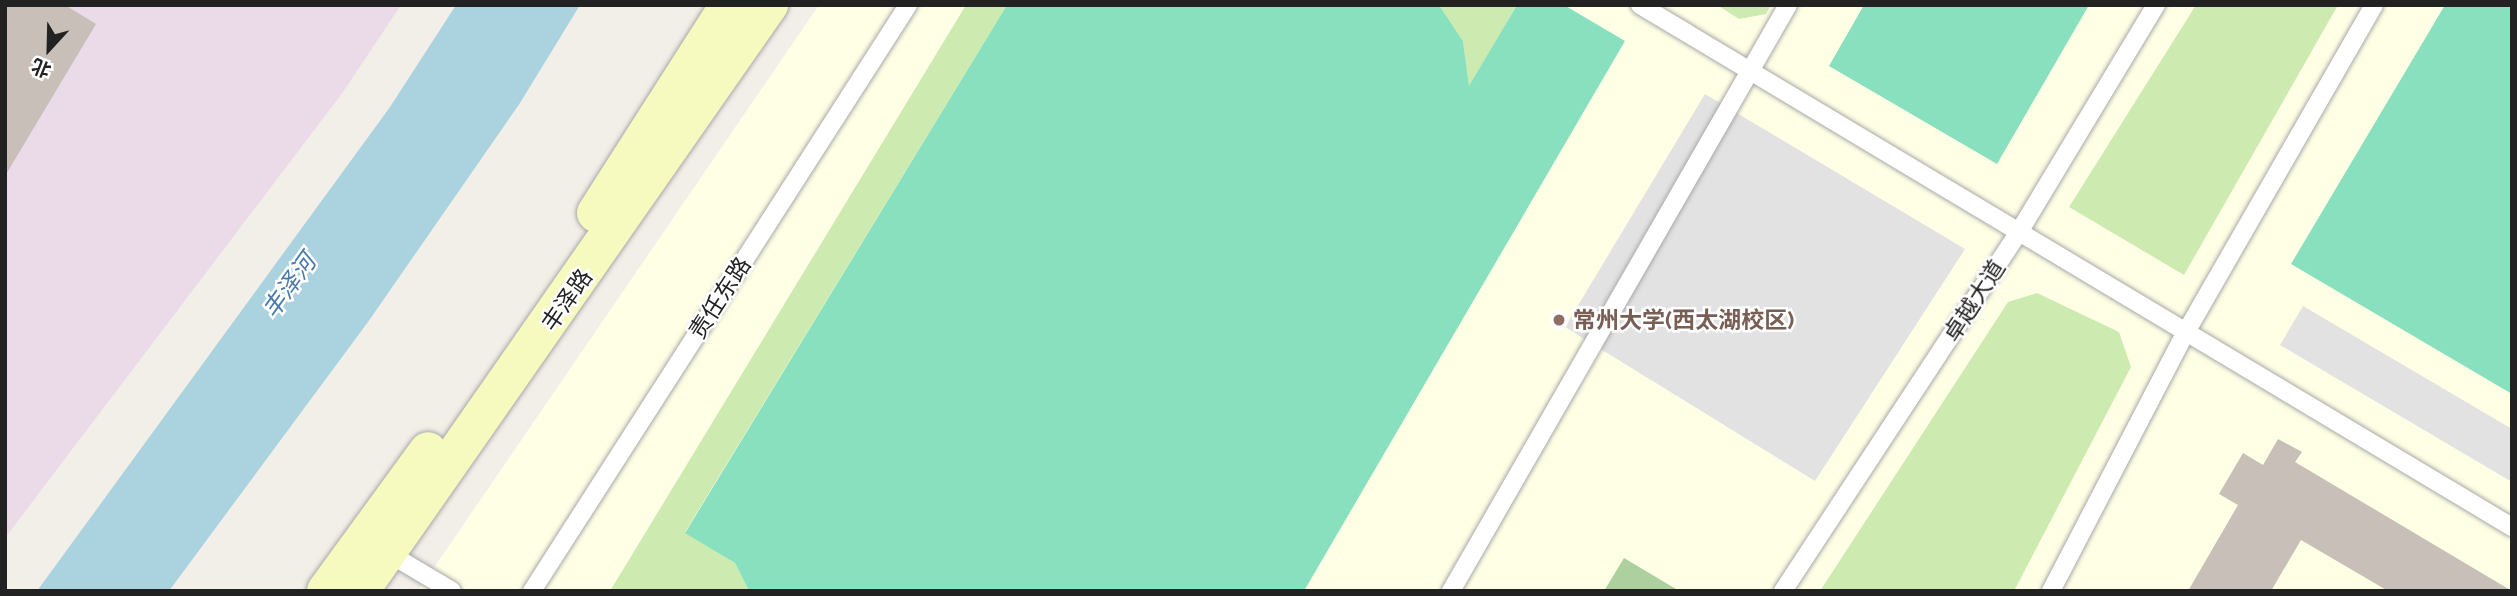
<!DOCTYPE html>
<meta charset="utf-8">
<style>
body{margin:0}
#map{position:relative;width:2517px;height:596px;overflow:hidden;background:#f2efe9;font-family:Raleway,"Noto Sans SC",sans-serif}
div>[style]{position:absolute}
[style*='--x']{left:calc(var(--x)*1px);top:calc(var(--y)*1px);width:calc(var(--w)*1px);rotate:calc(var(--a)*1deg)}
.industrial>*{inset:0;background:#ebdbe8}
.education>*{inset:0;background:#ffffe5}
.grass>*{inset:0;background:#cdebb0}
.forest>*{inset:0;background:#add19e}
.pitch>*{inset:0;background:#88e0be}
.parking>*{inset:0;background:#e2e2e2}
.water>*{inset:0;background:#aad3df}
.building>*{inset:0;background:#c7bfb8}
.roads{filter:drop-shadow(0 0 2px #a9a9a9) drop-shadow(0 0 2px #a9a9a9)}
.lane>*{height:18px;margin:-9px;padding:0 9px;transform-origin:9px;border-radius:9px;background:#fff}
.secondary>*{height:38px;margin:-19px;padding:0 19px;transform-origin:19px;border-radius:19px;background:#f7fabf}
.dots>*{width:19px;height:19px;translate:-50% -50%;box-sizing:border-box;border:4px solid #fff;border-radius:50%}
span{translate:-50% -50%;white-space:nowrap;text-align:center;line-height:1.15;-webkit-text-stroke:5px #fff;paint-order:stroke}
.street-label{font-size:23px;color:#222}
.education-label{font-size:23px;color:#785e54;font-weight:700}
.left{translate:0 -50%;text-align:left}
.water-label{font-size:24px;color:#4a7aab;font-style:italic}
.frame{position:absolute;inset:0;border:7px solid #222;pointer-events:none}
.north{position:absolute;left:14px;top:14px;width:70px;height:70px;-webkit-text-stroke:5px #fff;paint-order:stroke;rotate:202deg;font-size:19px;font-weight:700;line-height:28px;text-align:center;color:#222}
.north::after{content:'';display:block;margin:auto;width:24px;height:32px;background:#222;clip-path:polygon(50% 0,100% 100%,50% 72%,0 100%)}
</style>
<div id="map">
<div class="industrial">
<div style="clip-path:polygon(5px 5px,401px 5px,343px 92px,5px 538px)"></div>
</div>
<div class="education">
<div style="clip-path:polygon(819px 5px,2512px 5px,2512px 591px,418px 591px)"></div>
</div>
<div class="grass">
<div style="clip-path:polygon(966px 5px,1007px 5px,685px 532px,735px 563px,749px 591px,610px 591px)"></div>
<div style="clip-path:polygon(1439px 5px,1517px 5px,1469px 87px,1463px 41px)"></div>
<div style="clip-path:polygon(1717px 5px,1771px 5px,1766px 14px,1739px 19px)"></div>
<div style="clip-path:polygon(2196px 5px,2338px 5px,2184px 275px,2069px 207px)"></div>
<div style="clip-path:polygon(2037px 293px,2119px 332px,2131px 367px,2014px 591px,1820px 591px,2008px 302px)"></div>
</div>
<div class="forest">
<div style="clip-path:polygon(1624px 558px,1676px 589px,1675px 591px,1604px 591px)"></div>
</div>
<div class="pitch">
<div style="clip-path:polygon(1007px 5px,1439px 5px,1463px 41px,1469px 86px,1517px 5px,1564px 5px,1625px 41px,1304px 591px,749px 591px,735px 563px,685px 533px)"></div>
<div style="clip-path:polygon(1864px 5px,2089px 5px,1997px 164px,1829px 66px)"></div>
<div style="clip-path:polygon(2445px 5px,2512px 5px,2512px 394px,2291px 264px)"></div>
</div>
<div class="parking">
<div style="clip-path:polygon(1705px 94px,1965px 249px,1815px 481px,1565px 327px)"></div>
<div style="clip-path:polygon(2303px 306px,2512px 429px,2512px 482px,2280px 345px)"></div>
</div>
<div class="water">
<div style="clip-path:polygon(456px 5px,580px 5px,520px 103px,368px 322px,169px 591px,37px 591px,390px 107px)"></div>
</div>
<div class="building">
<div style="clip-path:polygon(5px 5px,65px 5px,96px 24px,5px 176px)"></div>
<div style="clip-path:polygon(2278px 439px,2302px 452px,2295px 462px,2512px 591px,2388px 591px,2301px 540px,2271px 591px,2188px 591px,2238px 505px,2219px 494px,2243px 453px,2263px 465px)"></div>
</div>
<div class="roads">
<div class="lane">
<div style="--x:1640;--y:5;--w:1016;--a:30.91"></div>
<div style="--x:383;--y:550;--w:80;--a:30.7"></div>
<div style="--x:532;--y:591;--w:696;--a:-57.31"></div>
<div style="--x:1451;--y:591;--w:676;--a:-60.1"></div>
<div style="--x:1783;--y:591;--w:430;--a:-56.7"></div>
<div style="--x:2019;--y:232;--w:265;--a:-58.9"></div>
<div style="--x:2051;--y:591;--w:292;--a:-62.5"></div>
<div style="--x:2186;--y:332;--w:377;--a:-60.1"></div>
</div>
<div class="secondary">
<div style="--x:596;--y:213;--w:247;--a:-57.4"></div>
<div style="--x:326;--y:591;--w:173;--a:-53.9"></div>
<div style="--x:360;--y:591;--w:715;--a:-55.09"></div>
</div>
</div>
<div class="dots">
<div style="left:1559px;top:320px;background:#8d6e63"></div>
</div>
<div class="street-label">
<span style="left:720px;top:298px;rotate:-57deg">责任东路</span>
<span style="left:567px;top:300px;rotate:-55deg">丰泽路</span>
<span style="left:1974px;top:301px;rotate:-57deg">卓越大道</span>
</div>
<div class="education-label">
<span class="left" style="left:1573px;top:320px">常州大学(西太湖校区)</span>
</div>
<div class="water-label">
<span style="left:289px;top:286px;rotate:-54deg">丰泽河</span>
</div>
<div class="frame"></div>
<div class="north">北</div>
</div>
